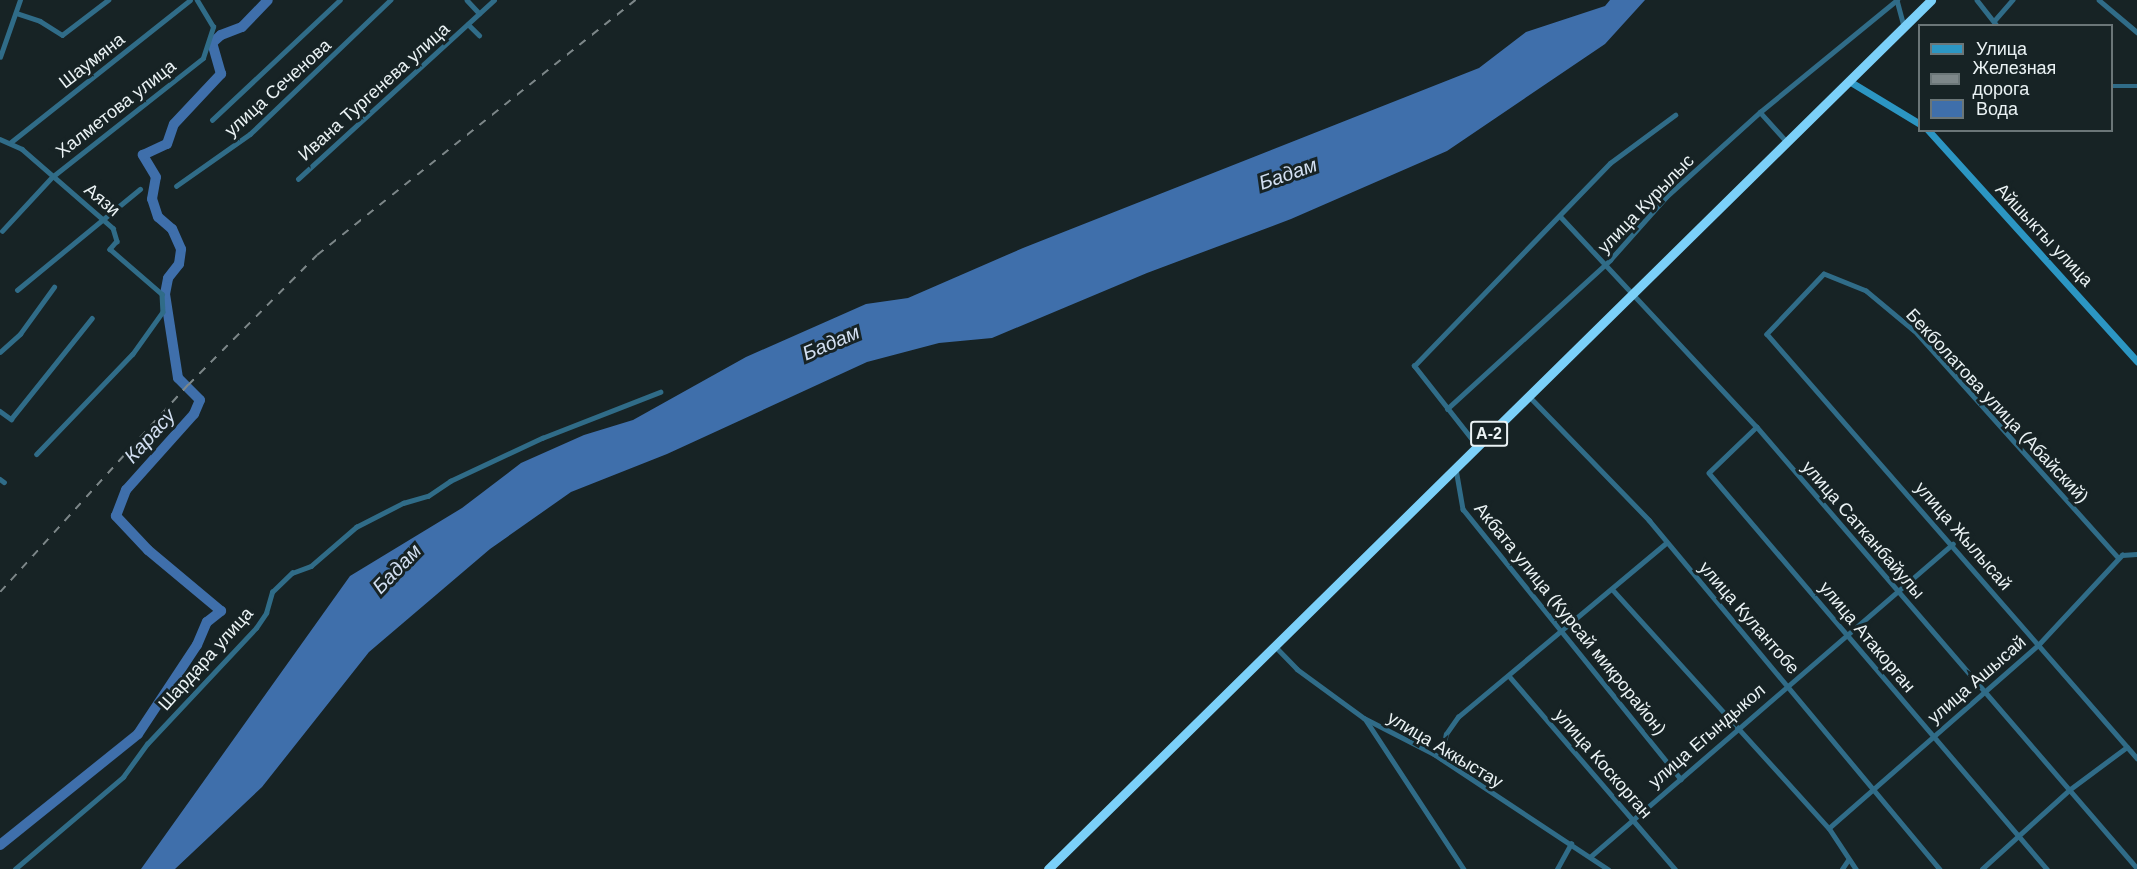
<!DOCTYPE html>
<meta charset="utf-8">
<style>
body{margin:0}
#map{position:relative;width:2137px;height:869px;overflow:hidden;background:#172325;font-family:Arial,sans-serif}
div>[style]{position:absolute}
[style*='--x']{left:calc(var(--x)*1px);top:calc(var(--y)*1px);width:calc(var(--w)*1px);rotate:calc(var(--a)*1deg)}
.water>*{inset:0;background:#3f6fab}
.river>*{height:10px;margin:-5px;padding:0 5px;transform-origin:5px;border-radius:5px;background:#3f6fab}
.street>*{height:4.5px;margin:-2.25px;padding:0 2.25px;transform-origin:2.25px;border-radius:2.25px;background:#306c88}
.secondary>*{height:7px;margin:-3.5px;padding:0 3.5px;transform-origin:3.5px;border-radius:3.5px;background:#2c96c3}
.highway>*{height:9px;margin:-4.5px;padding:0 4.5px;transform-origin:4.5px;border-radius:4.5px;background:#7bd0f9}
.rail>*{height:1.5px;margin-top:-0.75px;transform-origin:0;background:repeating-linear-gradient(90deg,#7d8789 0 8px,transparent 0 16px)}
span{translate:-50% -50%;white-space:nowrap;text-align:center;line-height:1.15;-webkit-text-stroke:6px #172325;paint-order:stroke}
.shield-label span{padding:2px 4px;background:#172325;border:2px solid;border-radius:4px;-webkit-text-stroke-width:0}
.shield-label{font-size:16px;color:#eaf2f4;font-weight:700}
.street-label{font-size:18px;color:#eaf2f4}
.water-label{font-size:20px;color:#d2dff1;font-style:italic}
.legend{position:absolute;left:1918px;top:24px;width:195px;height:108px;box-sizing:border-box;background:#172325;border:2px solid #6b7678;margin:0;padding:8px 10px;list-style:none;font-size:18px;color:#eaf2f4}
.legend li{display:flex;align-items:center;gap:12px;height:30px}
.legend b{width:30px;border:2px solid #6b7678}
</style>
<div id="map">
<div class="water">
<div style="clip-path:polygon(1610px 0,1645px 0,1605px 44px,1447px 151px,1291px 219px,1147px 273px,992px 338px,939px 343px,867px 362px,667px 454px,571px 492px,490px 549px,369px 652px,262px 787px,175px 869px,141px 869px,350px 576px,462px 508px,521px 463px,584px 435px,633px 420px,746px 357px,866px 304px,908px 298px,1023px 248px,1479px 68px,1526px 32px,1605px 6px)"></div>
</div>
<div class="river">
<div style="--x:0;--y:845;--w:177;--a:-38.8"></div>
<div style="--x:138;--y:734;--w:107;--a:-56.5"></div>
<div style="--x:197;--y:645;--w:25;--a:-67"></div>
<div style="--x:207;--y:622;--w:18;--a:-38"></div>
<div style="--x:221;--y:611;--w:95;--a:-140.1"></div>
<div style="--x:148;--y:550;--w:47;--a:-133.3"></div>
<div style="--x:116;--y:516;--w:28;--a:-69"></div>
<div style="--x:126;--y:490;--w:102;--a:-48.2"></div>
<div style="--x:194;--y:414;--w:15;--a:-67"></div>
<div style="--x:200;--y:400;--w:31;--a:-135"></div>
<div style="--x:178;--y:378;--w:85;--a:-98.8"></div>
<div style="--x:165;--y:294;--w:16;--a:-79"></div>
<div style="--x:168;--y:278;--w:18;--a:-52"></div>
<div style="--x:179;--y:264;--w:15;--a:-82"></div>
<div style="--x:181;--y:249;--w:22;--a:-114"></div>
<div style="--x:172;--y:229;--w:18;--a:-139"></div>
<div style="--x:158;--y:217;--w:19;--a:-108"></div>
<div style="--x:152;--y:199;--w:22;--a:-80"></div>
<div style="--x:156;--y:177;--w:26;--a:-121"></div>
<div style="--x:143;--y:155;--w:26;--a:-25"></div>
<div style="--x:167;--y:144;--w:21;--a:-71"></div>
<div style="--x:174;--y:124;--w:69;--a:-46.8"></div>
<div style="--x:221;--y:74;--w:32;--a:-106"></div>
<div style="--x:212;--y:43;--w:12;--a:-42"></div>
<div style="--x:221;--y:35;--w:22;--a:-21"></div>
<div style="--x:242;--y:27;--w:37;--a:-46"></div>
</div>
<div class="street">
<div style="--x:467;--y:0;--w:18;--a:47"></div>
<div style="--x:1897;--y:0;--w:28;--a:75"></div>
<div style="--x:1977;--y:0;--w:33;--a:52"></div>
<div style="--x:2099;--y:0;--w:50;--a:40.1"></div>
<div style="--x:16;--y:13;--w:25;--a:18"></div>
<div style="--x:40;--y:21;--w:26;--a:32"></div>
<div style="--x:62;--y:35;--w:58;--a:-37.3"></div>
<div style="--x:1994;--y:21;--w:28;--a:-49"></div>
<div style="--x:468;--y:24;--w:16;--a:45"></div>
<div style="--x:0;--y:57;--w:60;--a:-70.7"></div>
<div style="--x:2112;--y:86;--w:25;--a:0"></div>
<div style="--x:1760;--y:112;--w:40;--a:48"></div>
<div style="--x:212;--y:120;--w:175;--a:-43.2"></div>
<div style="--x:0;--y:139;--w:24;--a:24"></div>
<div style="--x:22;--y:149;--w:121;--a:41"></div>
<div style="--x:113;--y:228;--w:14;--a:73"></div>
<div style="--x:117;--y:241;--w:11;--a:131"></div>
<div style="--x:110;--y:249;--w:69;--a:40.9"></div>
<div style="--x:162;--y:294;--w:18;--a:87"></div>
<div style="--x:163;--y:312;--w:52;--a:125.5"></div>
<div style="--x:133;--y:354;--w:139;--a:133.8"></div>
<div style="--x:11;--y:142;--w:228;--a:-38.4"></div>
<div style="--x:298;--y:179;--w:265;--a:-42.4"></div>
<div style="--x:176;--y:186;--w:90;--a:-35.1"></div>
<div style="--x:250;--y:134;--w:194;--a:-43.7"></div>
<div style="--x:1561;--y:217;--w:287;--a:47"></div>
<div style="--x:1757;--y:427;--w:582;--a:49.25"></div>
<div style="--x:2;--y:231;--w:74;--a:-47.2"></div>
<div style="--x:52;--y:177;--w:192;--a:-38.2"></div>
<div style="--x:203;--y:58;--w:33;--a:-72"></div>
<div style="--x:213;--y:27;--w:31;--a:-121"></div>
<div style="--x:17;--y:290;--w:159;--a:-39.4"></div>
<div style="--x:0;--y:352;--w:27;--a:-42"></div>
<div style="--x:20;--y:334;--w:58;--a:-54.1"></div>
<div style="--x:1529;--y:396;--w:173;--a:45.9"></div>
<div style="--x:1649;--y:520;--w:454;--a:50.2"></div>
<div style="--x:1447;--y:409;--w:221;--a:-42.4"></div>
<div style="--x:1610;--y:260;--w:84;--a:-48.4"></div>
<div style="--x:1666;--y:197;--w:127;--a:-42.1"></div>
<div style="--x:1760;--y:112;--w:177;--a:-39.3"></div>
<div style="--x:0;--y:411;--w:14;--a:36"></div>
<div style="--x:11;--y:419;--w:129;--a:-51.3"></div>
<div style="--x:1757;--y:427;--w:66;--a:136.2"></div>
<div style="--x:1709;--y:473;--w:521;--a:49.52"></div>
<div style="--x:1477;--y:446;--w:102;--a:-128.2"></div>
<div style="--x:1414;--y:366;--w:282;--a:-46"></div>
<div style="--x:1610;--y:163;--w:81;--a:-36.4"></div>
<div style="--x:1456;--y:469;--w:41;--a:80.1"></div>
<div style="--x:1463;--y:509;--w:347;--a:51.1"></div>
<div style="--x:0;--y:479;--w:5;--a:37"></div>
<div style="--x:2118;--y:558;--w:305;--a:-131.9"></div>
<div style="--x:1914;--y:331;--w:62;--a:-140.2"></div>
<div style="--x:1866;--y:291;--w:45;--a:-158"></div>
<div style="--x:1824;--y:274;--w:83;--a:133.5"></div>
<div style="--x:1767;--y:334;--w:563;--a:48.89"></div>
<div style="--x:1613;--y:590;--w:321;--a:47.8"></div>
<div style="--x:1829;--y:828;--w:49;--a:56.6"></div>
<div style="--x:1275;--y:646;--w:32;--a:46"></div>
<div style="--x:1297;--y:669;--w:83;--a:36.2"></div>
<div style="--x:1364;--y:718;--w:79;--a:27.2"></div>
<div style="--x:1434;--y:754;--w:209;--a:33.5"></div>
<div style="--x:1510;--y:677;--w:253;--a:49.3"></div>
<div style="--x:1366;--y:720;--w:178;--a:56.7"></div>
<div style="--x:1441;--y:759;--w:25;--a:-79"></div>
<div style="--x:1446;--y:734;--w:21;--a:-55"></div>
<div style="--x:1458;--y:717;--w:271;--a:-39.9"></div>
<div style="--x:1829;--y:828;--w:279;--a:-41.2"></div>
<div style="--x:2039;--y:644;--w:122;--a:-47"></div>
<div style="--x:2122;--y:555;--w:15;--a:-4"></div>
<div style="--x:1590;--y:857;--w:479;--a:-40.8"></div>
<div style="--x:15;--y:869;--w:142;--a:-40.4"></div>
<div style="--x:123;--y:777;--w:41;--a:-54"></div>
<div style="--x:147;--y:744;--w:159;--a:-46.8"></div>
<div style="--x:256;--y:628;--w:18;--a:-56"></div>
<div style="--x:266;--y:613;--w:22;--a:-74"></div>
<div style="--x:272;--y:592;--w:28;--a:-44"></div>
<div style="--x:292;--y:573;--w:20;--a:-20"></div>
<div style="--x:311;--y:566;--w:60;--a:-40.9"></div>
<div style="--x:356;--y:527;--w:53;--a:-27.1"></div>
<div style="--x:403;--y:503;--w:26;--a:-16"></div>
<div style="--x:428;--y:496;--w:27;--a:-34"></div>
<div style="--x:450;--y:481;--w:102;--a:-25.1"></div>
<div style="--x:542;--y:438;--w:127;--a:-21.3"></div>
<div style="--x:1557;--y:869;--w:29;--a:-61"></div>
<div style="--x:1842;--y:869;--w:11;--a:-56"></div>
<div style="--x:1982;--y:869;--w:118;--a:-42.2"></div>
<div style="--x:2069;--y:790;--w:72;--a:-36.6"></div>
</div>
<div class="secondary">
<div style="--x:1849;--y:81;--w:83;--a:31.2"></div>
<div style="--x:1928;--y:130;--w:312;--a:47.9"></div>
</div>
<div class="highway">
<div style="--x:1048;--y:869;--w:1239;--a:-44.54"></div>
</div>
<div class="rail">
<div style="--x:0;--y:592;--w:280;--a:-47.8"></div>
<div style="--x:188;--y:385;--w:183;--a:-45.2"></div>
<div style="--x:317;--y:255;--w:408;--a:-38.7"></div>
</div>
<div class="shield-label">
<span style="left:1489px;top:434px">A-2</span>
</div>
<div class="street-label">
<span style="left:92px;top:61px;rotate:-38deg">Шаумяна</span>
<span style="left:278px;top:88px;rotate:-42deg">улица Сеченова</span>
<span style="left:374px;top:92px;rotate:-42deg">Ивана Тургенева улица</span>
<span style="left:116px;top:109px;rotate:-38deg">Халметова улица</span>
<span style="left:102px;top:200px;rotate:40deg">Аязи</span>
<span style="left:1646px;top:204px;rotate:-46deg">улица Курылыс</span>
<span style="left:2044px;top:235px;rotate:47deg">Айшыкты улица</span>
<span style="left:1997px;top:406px;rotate:47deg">Бекболатова улица (Абайский)</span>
<span style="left:1863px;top:530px;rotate:49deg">улица Сатканбайулы</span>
<span style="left:1963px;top:536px;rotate:49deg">улица Жылысай</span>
<span style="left:1749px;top:618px;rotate:49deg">улица Кулантобе</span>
<span style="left:1570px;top:619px;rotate:51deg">Акбата улица (Курсай микрорайон)</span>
<span style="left:1867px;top:637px;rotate:50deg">улица Атакорган</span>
<span style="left:206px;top:659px;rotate:-48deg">Шардара улица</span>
<span style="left:1977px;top:680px;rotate:-41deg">улица Ашысай</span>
<span style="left:1707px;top:736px;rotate:-41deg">улица Егындыкол</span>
<span style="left:1445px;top:750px;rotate:31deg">улица Аккыстау</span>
<span style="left:1603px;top:764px;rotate:49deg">улица Коскорган</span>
</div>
<div class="water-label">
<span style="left:1288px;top:174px;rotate:-19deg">Бадам</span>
<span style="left:831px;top:343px;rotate:-23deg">Бадам</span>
<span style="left:150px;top:436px;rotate:-48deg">Карасу</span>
<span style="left:397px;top:569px;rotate:-46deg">Бадам</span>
</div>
<ul class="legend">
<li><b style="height:8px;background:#2c96c3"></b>Улица</li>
<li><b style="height:8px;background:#7d8789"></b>Железная дорога</li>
<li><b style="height:16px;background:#3f6fab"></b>Вода</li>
</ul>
</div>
